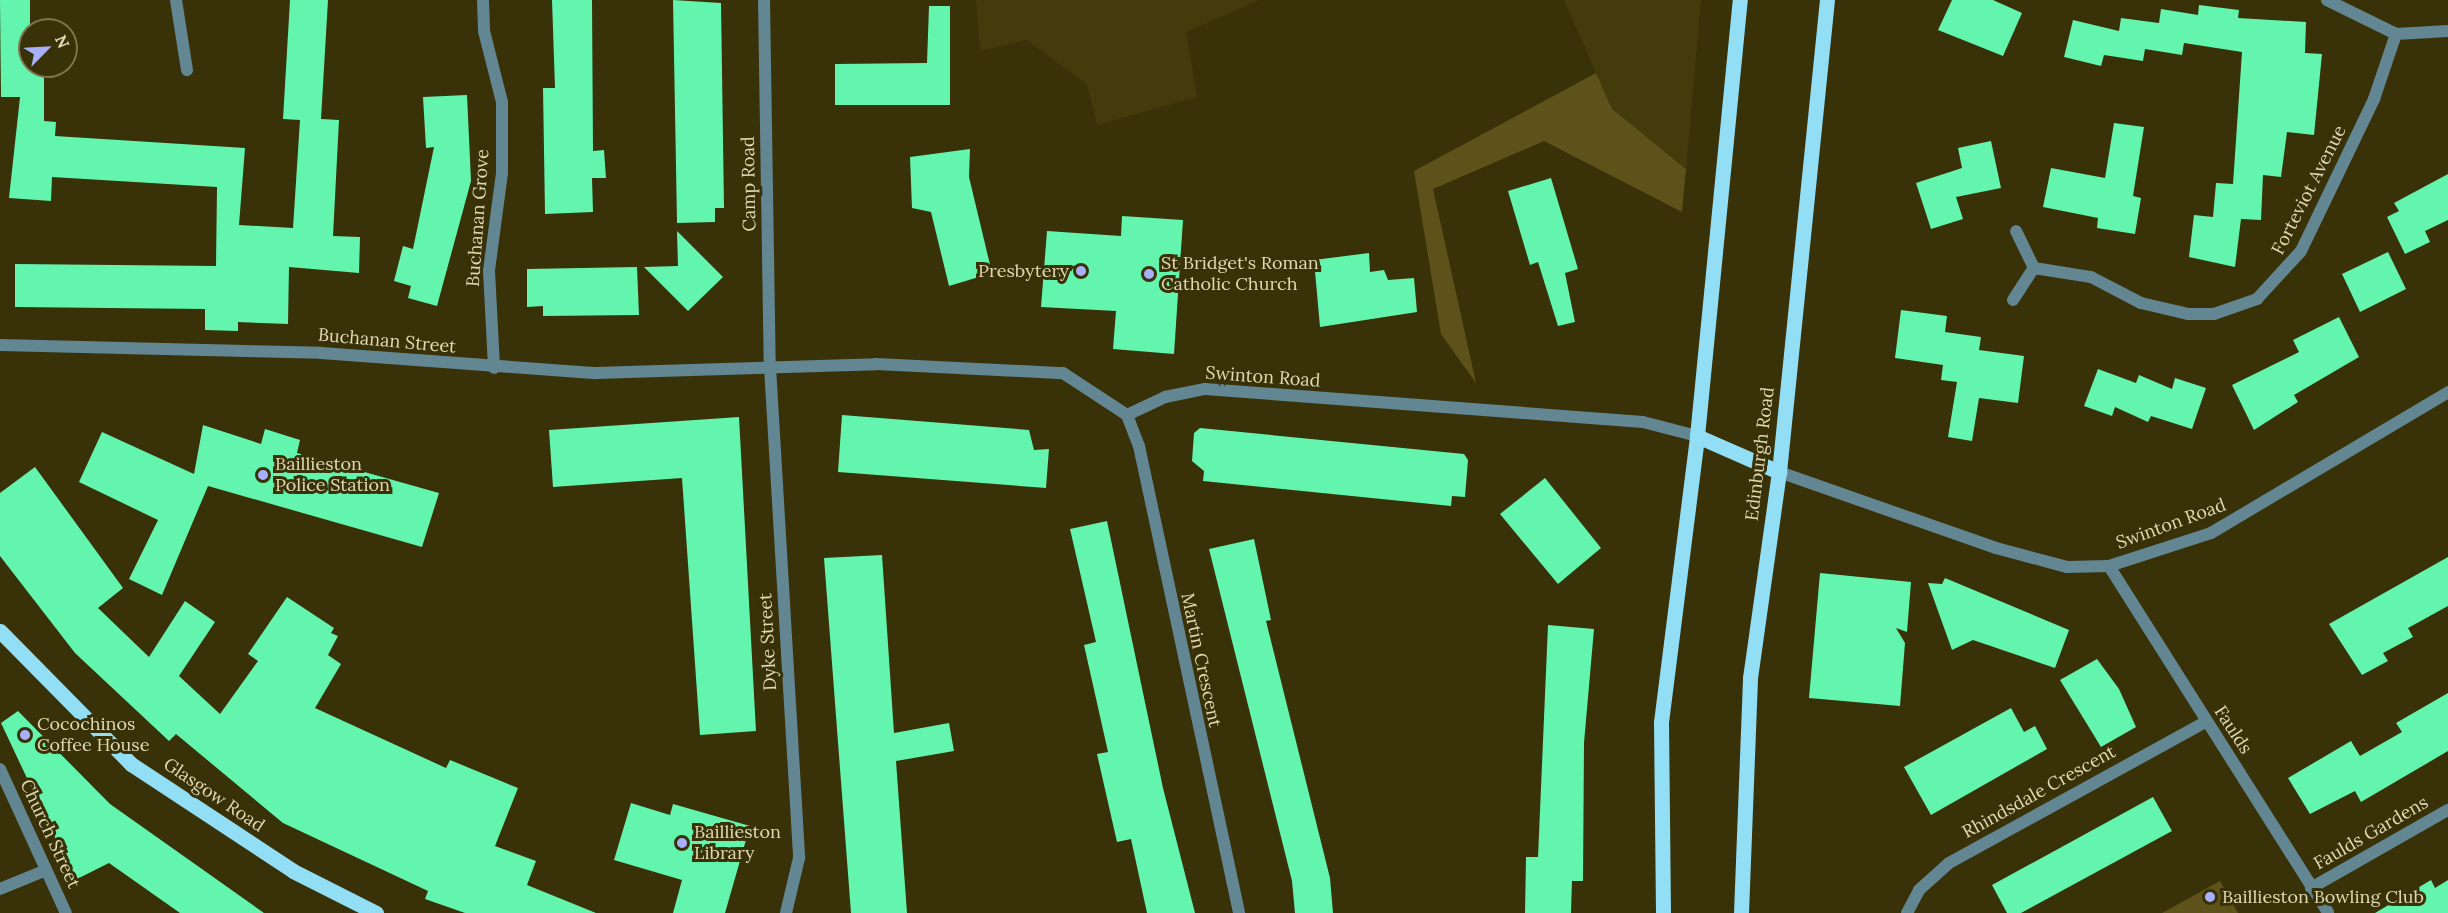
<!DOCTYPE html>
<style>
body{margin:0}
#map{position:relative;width:2448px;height:913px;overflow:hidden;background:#393108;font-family:Lora,serif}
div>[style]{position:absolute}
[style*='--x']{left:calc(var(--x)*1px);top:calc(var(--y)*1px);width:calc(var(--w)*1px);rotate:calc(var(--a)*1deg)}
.built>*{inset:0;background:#443b0d}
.green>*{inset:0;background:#5d521a}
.building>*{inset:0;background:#63f5ae}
.minor>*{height:12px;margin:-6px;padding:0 6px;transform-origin:6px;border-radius:6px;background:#638792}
.tertiary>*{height:12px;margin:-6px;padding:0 6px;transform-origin:6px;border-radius:6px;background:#638792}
.primary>*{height:15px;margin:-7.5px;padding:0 7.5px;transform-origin:7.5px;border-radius:7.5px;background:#91def5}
.dots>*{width:16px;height:16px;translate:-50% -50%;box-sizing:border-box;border:3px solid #393108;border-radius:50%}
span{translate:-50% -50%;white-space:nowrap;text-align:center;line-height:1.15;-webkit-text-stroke:6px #393108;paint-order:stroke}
.street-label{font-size:18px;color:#e0d9b5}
.poi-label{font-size:18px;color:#e0d9b5}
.left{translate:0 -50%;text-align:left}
.right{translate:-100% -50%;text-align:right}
.north{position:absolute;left:18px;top:18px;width:60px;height:60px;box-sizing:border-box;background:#393108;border:2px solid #7c744d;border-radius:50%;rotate:66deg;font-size:16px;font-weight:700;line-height:24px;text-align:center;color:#e0d9b5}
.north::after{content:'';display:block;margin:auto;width:21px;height:27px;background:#a8b0fc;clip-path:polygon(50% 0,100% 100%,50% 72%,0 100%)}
</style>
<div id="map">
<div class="built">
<div style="clip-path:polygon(976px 0,1259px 0,1186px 32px,1197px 97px,1097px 125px,1087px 84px,1026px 40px,980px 51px)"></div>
<div style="clip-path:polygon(1564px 0,1701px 0,1686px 169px,1612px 109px)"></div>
</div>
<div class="green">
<div style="clip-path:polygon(1596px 73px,1612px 109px,1686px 169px,1682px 212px,1544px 141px,1433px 189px,1476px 383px,1441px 334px,1414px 171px)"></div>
<div style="clip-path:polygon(2220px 881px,2238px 913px,2162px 913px)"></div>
</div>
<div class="building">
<div style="clip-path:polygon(0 0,30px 0,30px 66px,44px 66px,44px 121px,56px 122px,55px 136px,245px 148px,239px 225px,293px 228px,300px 120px,283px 119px,290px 0,328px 0,321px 119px,339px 120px,333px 236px,360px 237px,359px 273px,289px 267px,288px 324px,238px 322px,238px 331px,205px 330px,205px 309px,15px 307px,15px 264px,216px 266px,217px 187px,52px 177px,51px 201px,9px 198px,20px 97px,1px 97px)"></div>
<div style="clip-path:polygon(552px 0,592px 0,593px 151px,604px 150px,606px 178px,592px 178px,593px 212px,545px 214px,543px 88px,555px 88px)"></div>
<div style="clip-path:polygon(673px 0,721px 3px,724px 208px,715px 208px,715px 222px,677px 223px)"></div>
<div style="clip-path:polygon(1952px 0,1993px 0,2022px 13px,2003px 56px,1938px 30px)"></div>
<div style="clip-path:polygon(2199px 5px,2239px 10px,2238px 18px,2306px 22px,2305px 53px,2322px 54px,2314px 135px,2287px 132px,2281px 177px,2263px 175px,2261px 220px,2241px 219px,2235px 267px,2189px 257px,2194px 215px,2213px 217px,2216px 183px,2233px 184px,2242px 52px,2184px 43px,2182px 55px,2145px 49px,2143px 61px,2104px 55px,2101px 66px,2064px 57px,2073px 20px,2119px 31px,2121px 18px,2159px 23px,2161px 9px,2198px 15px)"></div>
<div style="clip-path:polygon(929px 6px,950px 6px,950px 105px,835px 105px,835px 64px,927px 63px)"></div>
<div style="clip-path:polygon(467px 95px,471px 181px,437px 306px,408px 298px,411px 286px,394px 281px,403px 246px,413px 249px,434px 147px,426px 148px,423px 97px)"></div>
<div style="clip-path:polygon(2114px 123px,2144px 127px,2133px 196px,2141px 198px,2135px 234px,2097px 228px,2098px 218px,2043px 207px,2051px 168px,2105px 178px)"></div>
<div style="clip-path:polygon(1991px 141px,2001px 188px,1956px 197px,1963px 219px,1931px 229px,1916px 183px,1962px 168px,1958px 148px)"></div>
<div style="clip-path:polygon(970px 149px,969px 177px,992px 273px,949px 286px,931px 212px,912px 208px,910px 157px)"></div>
<div style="clip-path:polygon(2448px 174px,2448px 220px,2425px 231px,2430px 242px,2405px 254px,2387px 217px,2399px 211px,2394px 203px)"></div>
<div style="clip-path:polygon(1551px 178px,1578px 269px,1565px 273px,1575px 322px,1558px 326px,1538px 262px,1530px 265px,1508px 191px)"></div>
<div style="clip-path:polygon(1122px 216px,1183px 220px,1174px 354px,1113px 349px,1116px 311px,1041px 307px,1047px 231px,1121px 236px)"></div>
<div style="clip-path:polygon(677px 231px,723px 277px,688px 311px,644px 267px,678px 266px)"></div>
<div style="clip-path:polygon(2388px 252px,2406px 289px,2360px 312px,2342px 274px)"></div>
<div style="clip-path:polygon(1369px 253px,1370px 272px,1384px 270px,1388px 280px,1414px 278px,1417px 312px,1320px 327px,1314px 260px)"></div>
<div style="clip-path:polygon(637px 267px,639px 315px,543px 316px,543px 306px,527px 307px,527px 269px)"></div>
<div style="clip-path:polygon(1901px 310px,1947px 316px,1945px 332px,1981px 337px,1979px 350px,2024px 356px,2018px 403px,1979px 398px,1972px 441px,1948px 437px,1957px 382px,1941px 380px,1943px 365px,1895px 358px)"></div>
<div style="clip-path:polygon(2339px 317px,2359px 357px,2294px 395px,2298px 402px,2254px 430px,2232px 385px,2299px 352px,2293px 340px)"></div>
<div style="clip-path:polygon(2098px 369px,2136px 383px,2139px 375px,2172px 389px,2175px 378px,2206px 388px,2192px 429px,2151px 416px,2148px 422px,2115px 407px,2112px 416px,2084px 406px)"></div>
<div style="clip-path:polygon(842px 415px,1029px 430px,1034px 450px,1049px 449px,1046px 488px,838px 472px)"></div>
<div style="clip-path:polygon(739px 417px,756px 731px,700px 735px,682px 478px,553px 487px,549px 430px)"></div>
<div style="clip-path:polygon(203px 425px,261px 444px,265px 429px,300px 440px,297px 453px,439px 493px,422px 547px,208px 486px,162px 595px,129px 579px,158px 520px,79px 482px,102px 432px,194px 474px)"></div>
<div style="clip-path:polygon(1200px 428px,1464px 454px,1468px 460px,1465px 497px,1452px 496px,1451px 506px,1203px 481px,1204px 471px,1192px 461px,1194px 433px)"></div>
<div style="clip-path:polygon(35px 467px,123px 588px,98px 608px,149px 657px,185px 601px,215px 622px,179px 676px,220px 714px,258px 661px,248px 654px,287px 597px,334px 628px,331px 633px,338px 636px,328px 655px,341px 664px,315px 708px,446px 768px,450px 760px,518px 788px,495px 846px,536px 861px,527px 885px,596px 913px,465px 913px,425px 899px,428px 891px,283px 823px,176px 734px,169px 741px,75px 653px,0 556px,0 493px)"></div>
<div style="clip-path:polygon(1545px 478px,1601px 548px,1558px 584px,1500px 514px)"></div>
<div style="clip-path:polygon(1107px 521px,1163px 788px,1195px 913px,1147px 913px,1131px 839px,1117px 842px,1097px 754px,1108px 752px,1084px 645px,1096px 642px,1070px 529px)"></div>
<div style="clip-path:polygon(1254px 539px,1271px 620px,1266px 621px,1330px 878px,1333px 913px,1295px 913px,1292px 881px,1209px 549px)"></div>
<div style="clip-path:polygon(882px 555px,894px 733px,949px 723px,954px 751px,896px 761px,907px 913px,851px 913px,824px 558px)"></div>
<div style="clip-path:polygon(2448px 557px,2448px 606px,2408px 628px,2413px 637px,2383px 653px,2388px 661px,2362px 675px,2329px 624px)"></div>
<div style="clip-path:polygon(1820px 573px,1911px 582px,1907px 632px,1896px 628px,1905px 643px,1900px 706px,1809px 698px)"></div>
<div style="clip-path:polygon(1945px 578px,2069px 630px,2055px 668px,1973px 640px,1952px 650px,1928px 583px,1942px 584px)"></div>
<div style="clip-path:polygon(1548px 625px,1594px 629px,1584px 743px,1583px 881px,1572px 881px,1571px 913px,1525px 913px,1526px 857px,1538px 857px)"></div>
<div style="clip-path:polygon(2097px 659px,2119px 689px,2136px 727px,2101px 747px,2060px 680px)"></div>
<div style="clip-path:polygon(2448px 693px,2448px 751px,2361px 802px,2355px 791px,2310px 814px,2288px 778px,2351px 741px,2360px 756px,2402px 732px,2396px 723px)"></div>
<div style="clip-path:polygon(2011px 708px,2024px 732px,2035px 726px,2047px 749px,1931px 815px,1904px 767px)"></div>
<div style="clip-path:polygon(18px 711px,110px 804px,264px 913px,180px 913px,109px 863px,75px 880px,1px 723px)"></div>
<div style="clip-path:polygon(2153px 797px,2172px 831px,2021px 913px,2007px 913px,1992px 885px)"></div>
<div style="clip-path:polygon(631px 803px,670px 815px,673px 804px,750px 826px,725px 913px,673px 913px,682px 880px,614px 860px)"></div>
<div style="clip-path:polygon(2431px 880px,2435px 888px,2448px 880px,2448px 913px,2375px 913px)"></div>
</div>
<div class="minor">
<div style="--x:176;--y:0;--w:71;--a:81.1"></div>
<div style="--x:483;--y:0;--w:31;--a:88"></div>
<div style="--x:484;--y:31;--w:73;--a:75.8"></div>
<div style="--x:502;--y:102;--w:71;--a:90"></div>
<div style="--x:502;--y:173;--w:99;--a:97.6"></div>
<div style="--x:489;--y:271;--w:97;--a:87"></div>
<div style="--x:764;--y:0;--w:367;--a:89.1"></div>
<div style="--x:770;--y:367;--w:492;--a:86.6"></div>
<div style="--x:799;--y:858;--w:57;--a:103.3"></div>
<div style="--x:2327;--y:0;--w:77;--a:26.2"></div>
<div style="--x:2396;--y:34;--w:52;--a:-3.3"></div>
<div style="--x:2034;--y:268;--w:58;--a:9"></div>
<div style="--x:2091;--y:277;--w:56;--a:27.5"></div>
<div style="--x:2141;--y:303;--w:48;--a:13.2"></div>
<div style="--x:2188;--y:314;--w:26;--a:0"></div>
<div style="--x:2214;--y:314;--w:46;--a:-19.2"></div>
<div style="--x:2257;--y:299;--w:65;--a:-47.5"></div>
<div style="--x:2301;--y:251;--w:169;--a:-64.3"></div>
<div style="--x:2374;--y:99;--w:69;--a:-71.3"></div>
<div style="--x:2013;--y:300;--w:38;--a:-57"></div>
<div style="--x:2034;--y:268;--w:41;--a:-115.9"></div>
<div style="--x:0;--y:345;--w:321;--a:1.4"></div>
<div style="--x:321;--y:353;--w:276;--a:4.2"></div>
<div style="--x:596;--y:373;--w:280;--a:-1.8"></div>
<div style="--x:876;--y:364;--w:187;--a:2.8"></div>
<div style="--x:1063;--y:373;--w:77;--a:33.3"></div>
<div style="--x:1127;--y:415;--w:42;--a:-25.3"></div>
<div style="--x:1165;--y:397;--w:41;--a:-11.3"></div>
<div style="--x:1205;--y:389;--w:439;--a:4.3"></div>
<div style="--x:1643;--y:422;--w:56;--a:14.5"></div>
<div style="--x:1127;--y:415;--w:33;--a:69"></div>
<div style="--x:1139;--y:446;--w:478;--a:77.9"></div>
<div style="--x:1779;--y:472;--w:230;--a:19.3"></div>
<div style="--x:1996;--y:548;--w:73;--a:15"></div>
<div style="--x:2067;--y:567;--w:42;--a:-1.4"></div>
<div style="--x:2109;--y:566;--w:107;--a:-17.9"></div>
<div style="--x:2211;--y:533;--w:276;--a:-30.7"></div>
<div style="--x:2109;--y:566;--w:410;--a:57.7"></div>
<div style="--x:2311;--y:888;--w:158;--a:-29.7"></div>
<div style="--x:0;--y:889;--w:50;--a:-22.4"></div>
<div style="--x:1907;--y:913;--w:26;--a:-62"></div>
<div style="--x:1919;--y:890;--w:40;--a:-42"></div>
<div style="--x:1949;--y:863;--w:293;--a:-28.8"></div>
</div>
<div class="tertiary">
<div style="--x:0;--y:769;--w:158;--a:65.4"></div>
</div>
<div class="primary">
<div style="--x:1697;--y:436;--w:90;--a:23.7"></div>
<div style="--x:0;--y:631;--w:187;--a:45.4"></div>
<div style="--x:131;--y:764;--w:194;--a:33.4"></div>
<div style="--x:293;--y:871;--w:93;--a:26.8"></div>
<div style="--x:1663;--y:913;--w:191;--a:-90.6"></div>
<div style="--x:1661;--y:722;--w:288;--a:-82.8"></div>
<div style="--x:1697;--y:436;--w:438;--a:-84.4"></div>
<div style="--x:1741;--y:913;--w:235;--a:-87.8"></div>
<div style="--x:1750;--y:678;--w:208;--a:-82"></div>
<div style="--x:1779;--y:472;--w:474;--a:-84.2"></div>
</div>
<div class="dots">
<div style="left:1081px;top:271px;background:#a8b0fc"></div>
<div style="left:1149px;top:274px;background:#a8b0fc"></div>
<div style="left:263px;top:475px;background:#a8b0fc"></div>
<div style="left:25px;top:735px;background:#a8b0fc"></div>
<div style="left:682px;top:843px;background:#a8b0fc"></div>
<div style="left:2210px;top:897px;background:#a8b0fc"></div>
</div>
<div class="street-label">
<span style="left:749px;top:184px;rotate:-91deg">Camp Road</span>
<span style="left:2309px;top:190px;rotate:-63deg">Forteviot Avenue</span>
<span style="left:478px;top:218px;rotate:-86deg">Buchanan Grove</span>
<span style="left:387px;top:341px;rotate:5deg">Buchanan Street</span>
<span style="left:1263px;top:377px;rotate:4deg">Swinton Road</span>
<span style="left:1760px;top:454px;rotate:-83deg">Edinburgh Road</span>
<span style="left:2171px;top:524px;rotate:-20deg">Swinton Road</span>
<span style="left:768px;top:642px;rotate:-93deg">Dyke Street</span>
<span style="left:1201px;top:660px;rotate:78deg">Martin Crescent</span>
<span style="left:2233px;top:730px;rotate:57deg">Faulds</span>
<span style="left:2039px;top:792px;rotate:-29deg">Rhindsdale Crescent</span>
<span style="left:214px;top:795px;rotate:34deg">Glasgow Road</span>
<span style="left:2371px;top:833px;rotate:-30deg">Faulds Gardens</span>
<span style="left:50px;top:834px;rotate:65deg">Church Street</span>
</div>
<div class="poi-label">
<span class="left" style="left:1161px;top:274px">St Bridget's Roman<br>Catholic Church</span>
<span class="right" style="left:1069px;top:271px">Presbytery</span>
<span class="left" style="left:275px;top:475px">Baillieston<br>Police Station</span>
<span class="left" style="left:37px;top:735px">Cocochinos<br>Coffee House</span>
<span class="left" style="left:694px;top:843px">Baillieston<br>Library</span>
<span class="left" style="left:2222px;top:897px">Baillieston Bowling Club</span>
</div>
<div class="north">N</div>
</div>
